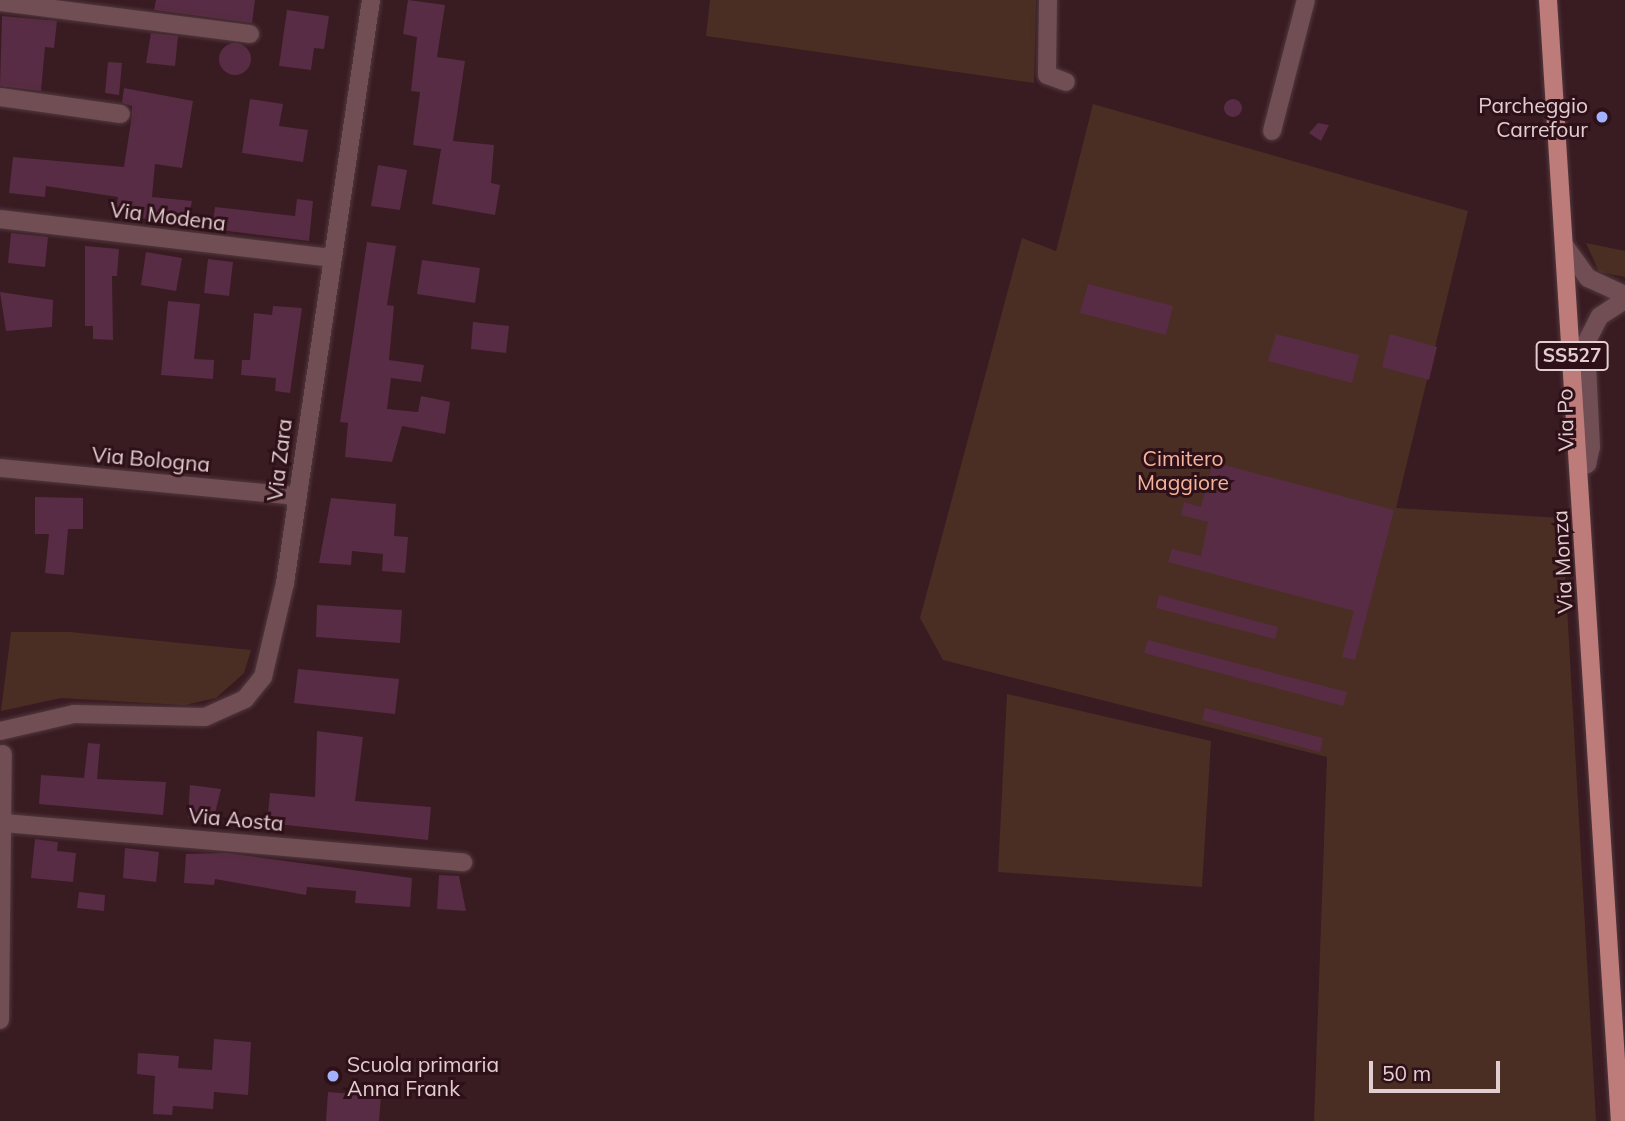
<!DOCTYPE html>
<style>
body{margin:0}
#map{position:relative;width:1625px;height:1121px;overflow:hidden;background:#391b22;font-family:Mulish,sans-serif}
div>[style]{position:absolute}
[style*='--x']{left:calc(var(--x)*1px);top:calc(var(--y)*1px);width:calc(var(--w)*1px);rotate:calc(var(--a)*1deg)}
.green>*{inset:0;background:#4a2e23}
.building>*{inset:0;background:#582c44}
.round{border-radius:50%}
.roads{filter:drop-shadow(0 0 2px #51393e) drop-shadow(0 0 2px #51393e)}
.minor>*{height:18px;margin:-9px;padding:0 9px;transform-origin:9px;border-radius:9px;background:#704e54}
.primary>*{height:18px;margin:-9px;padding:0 9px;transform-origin:9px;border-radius:9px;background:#bd7b79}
.dots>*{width:19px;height:19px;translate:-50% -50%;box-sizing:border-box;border:4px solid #2e1118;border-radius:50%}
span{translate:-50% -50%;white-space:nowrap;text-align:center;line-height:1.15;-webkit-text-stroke:6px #2e1118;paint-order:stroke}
.shield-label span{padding:2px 5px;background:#2e1118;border:2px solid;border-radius:5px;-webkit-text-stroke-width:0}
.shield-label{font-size:19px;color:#e2cdd1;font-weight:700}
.poi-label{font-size:21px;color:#e2cdd1}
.right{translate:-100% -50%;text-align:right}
.left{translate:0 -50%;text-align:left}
.street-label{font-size:21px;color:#e2cdd1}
.park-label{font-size:21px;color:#f5b59c}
.scale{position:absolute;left:1369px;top:1061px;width:131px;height:32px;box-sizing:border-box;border:4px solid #e2cdd1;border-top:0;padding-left:9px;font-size:21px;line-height:24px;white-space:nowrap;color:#e2cdd1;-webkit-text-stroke:5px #2e1118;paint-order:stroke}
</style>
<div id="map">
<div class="green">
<div style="clip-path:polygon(710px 0,1036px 0,1034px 83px,706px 36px)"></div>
<div style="clip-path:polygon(1093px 104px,1468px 211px,1396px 508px,1562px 518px,1596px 1121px,1314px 1121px,1327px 757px,943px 660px,920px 618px,1022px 238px,1056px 251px)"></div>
<div style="clip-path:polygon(1586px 243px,1625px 251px,1625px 277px,1599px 272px)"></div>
<div style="clip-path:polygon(11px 632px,70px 632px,251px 650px,244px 673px,216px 698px,184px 705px,61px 698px,1px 711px)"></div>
<div style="clip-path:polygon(1007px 694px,1211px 741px,1202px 887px,998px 872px)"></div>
</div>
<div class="building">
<div style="clip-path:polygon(156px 0,255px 0,252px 23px,154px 10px)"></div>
<div style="clip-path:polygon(408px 0,445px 5px,437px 57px,465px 61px,453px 141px,494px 145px,491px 183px,500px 185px,495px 215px,432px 204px,441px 149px,413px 145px,420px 92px,411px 91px,417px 37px,403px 34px)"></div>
<div style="clip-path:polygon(287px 10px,329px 16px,324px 49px,314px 48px,311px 70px,279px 66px)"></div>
<div style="clip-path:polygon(2px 16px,57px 21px,54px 48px,45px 47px,41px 91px,0 86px)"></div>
<div style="clip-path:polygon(151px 33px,178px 36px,175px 66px,146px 63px)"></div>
<div class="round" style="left:219px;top:43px;width:32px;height:32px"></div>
<div style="clip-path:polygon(108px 62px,122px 63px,119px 95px,105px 93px)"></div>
<div style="clip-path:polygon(124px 88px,193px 101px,182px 168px,155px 164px,152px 197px,192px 201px,187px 227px,116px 213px,118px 197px,46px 186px,45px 197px,9px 193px,13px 157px,124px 167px,132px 115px,132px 106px,122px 103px)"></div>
<div class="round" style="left:1224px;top:99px;width:18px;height:18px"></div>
<div style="clip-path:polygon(250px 99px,283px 104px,279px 126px,308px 130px,303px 162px,242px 153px)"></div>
<div style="clip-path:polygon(1318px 123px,1329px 125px,1321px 141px,1309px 133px)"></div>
<div style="clip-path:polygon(378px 165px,407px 170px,400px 210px,371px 206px)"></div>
<div style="clip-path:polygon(297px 199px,313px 201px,309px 241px,212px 229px,215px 207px,295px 216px)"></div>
<div style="clip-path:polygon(11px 233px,48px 237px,45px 267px,8px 263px)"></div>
<div style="clip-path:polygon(367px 242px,396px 246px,387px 305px,394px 306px,389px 360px,424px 365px,421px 382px,391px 378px,387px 409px,418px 412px,421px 396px,450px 402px,445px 434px,402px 426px,392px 462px,345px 457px,348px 423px,340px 422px)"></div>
<div style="clip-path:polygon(85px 246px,119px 249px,117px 276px,112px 276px,113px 340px,93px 339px,93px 326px,85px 326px)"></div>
<div style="clip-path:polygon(146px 252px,182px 258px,176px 291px,141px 285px)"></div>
<div style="clip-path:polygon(208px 259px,233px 262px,229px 296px,204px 293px)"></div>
<div style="clip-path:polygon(422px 260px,480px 268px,475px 303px,417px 294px)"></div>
<div style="clip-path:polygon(1088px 284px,1173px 306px,1166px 335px,1080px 313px)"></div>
<div style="clip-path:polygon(0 292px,53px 300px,52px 327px,6px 331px)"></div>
<div style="clip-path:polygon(168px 301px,200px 304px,194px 359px,214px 360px,213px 379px,161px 375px)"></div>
<div style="clip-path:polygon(273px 306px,302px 308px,290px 393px,275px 391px,276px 378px,241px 375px,242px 360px,250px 360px,254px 313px,272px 315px)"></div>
<div style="clip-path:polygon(473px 322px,509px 326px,506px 353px,471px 349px)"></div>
<div style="clip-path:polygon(1276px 334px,1359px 355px,1352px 383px,1268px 361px)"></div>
<div style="clip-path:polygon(1390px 334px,1437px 347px,1429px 380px,1382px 367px)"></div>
<div style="clip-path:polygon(1213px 462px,1394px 510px,1355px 660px,1342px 657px,1354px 611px,1168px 562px,1172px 549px,1201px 556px,1208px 522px,1181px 515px,1184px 502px,1201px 507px)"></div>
<div style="clip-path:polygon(35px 497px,83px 498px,83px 529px,68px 529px,64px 575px,45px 573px,49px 534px,35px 534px)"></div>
<div style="clip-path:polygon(331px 498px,396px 504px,394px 536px,408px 537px,405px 573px,382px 571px,383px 554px,352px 551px,351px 565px,319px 563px)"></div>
<div style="clip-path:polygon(1159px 595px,1278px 627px,1275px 639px,1156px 608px)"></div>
<div style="clip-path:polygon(317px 605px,402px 610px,400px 643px,316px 637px)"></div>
<div style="clip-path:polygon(1148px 640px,1347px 692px,1343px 706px,1144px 653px)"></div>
<div style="clip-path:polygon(298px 669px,399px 679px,395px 714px,294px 703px)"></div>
<div style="clip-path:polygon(1205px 708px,1323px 738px,1320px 752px,1202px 720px)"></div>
<div style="clip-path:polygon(317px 731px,363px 737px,355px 801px,431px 807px,428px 840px,267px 823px,270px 793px,315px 797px)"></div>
<div style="clip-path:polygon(88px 743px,100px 744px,97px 779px,166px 782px,163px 815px,39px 804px,41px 775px,84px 778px)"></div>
<div style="clip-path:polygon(190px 785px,221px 789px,213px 821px,188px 818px)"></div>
<div style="clip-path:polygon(35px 839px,58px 842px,57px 851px,76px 853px,73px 882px,31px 878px)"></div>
<div style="clip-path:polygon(125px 848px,159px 852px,156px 882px,123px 878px)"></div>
<div style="clip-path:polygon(226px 853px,412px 878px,410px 907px,355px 903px,356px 891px,307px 887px,306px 895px,215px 879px,214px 885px,184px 883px,186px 854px)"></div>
<div style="clip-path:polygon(439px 875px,459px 876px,466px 911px,437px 909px)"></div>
<div style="clip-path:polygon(79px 892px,105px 895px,104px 911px,77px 908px)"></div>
<div style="clip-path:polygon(214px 1039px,251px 1042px,248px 1095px,214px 1092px,213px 1109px,173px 1106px,172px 1115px,153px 1114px,155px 1076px,137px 1074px,138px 1053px,179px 1056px,178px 1068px,212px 1070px)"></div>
<div style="clip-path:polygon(328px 1092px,381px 1096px,379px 1121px,326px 1121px)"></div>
</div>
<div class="roads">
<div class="minor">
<div style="--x:1048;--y:0;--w:75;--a:90.8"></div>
<div style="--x:1047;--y:75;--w:20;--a:20"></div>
<div style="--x:0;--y:2;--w:252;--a:7.3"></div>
<div style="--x:0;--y:97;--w:122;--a:8"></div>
<div style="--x:1272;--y:131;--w:135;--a:-75.5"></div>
<div style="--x:0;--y:219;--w:333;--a:6.7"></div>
<div style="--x:1564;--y:245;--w:41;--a:54"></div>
<div style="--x:1588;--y:278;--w:41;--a:24.7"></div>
<div style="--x:1579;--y:467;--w:9;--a:-21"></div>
<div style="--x:1587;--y:464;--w:17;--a:-77"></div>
<div style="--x:1591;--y:447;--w:104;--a:-92.8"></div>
<div style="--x:1586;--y:343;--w:30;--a:-63"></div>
<div style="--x:1600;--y:316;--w:30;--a:-33"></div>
<div style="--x:0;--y:468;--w:298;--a:5.4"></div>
<div style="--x:0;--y:731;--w:76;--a:-12.9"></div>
<div style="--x:74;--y:714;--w:131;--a:1.3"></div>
<div style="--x:205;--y:717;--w:44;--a:-24.2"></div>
<div style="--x:245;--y:699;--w:28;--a:-51"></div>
<div style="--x:263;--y:677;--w:97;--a:-76.8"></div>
<div style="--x:285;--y:583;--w:589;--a:-81.61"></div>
<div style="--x:4;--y:823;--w:461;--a:4.9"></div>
<div style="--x:0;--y:1020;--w:266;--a:-89.4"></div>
</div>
<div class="primary">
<div style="--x:1548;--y:0;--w:1123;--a:86.33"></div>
</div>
</div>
<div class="dots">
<div style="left:1602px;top:117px;background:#a3b2fd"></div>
<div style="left:333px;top:1076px;background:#a3b2fd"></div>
</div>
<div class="shield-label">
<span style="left:1572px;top:356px">SS527</span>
</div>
<div class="poi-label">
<span class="right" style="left:1588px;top:117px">Parcheggio<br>Carrefour</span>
<span class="left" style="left:347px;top:1076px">Scuola primaria<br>Anna Frank</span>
</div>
<div class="street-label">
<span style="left:168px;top:216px;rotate:7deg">Via Modena</span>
<span style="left:1565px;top:420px;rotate:-91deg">Via Po</span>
<span style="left:151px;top:459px;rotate:5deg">Via Bologna</span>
<span style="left:279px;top:460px;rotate:-83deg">Via Zara</span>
<span style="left:1562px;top:562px;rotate:-93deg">Via Monza</span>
<span style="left:236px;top:819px;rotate:5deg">Via Aosta</span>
</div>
<div class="park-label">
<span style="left:1183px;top:470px">Cimitero<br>Maggiore</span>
</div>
<div class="scale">50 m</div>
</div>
